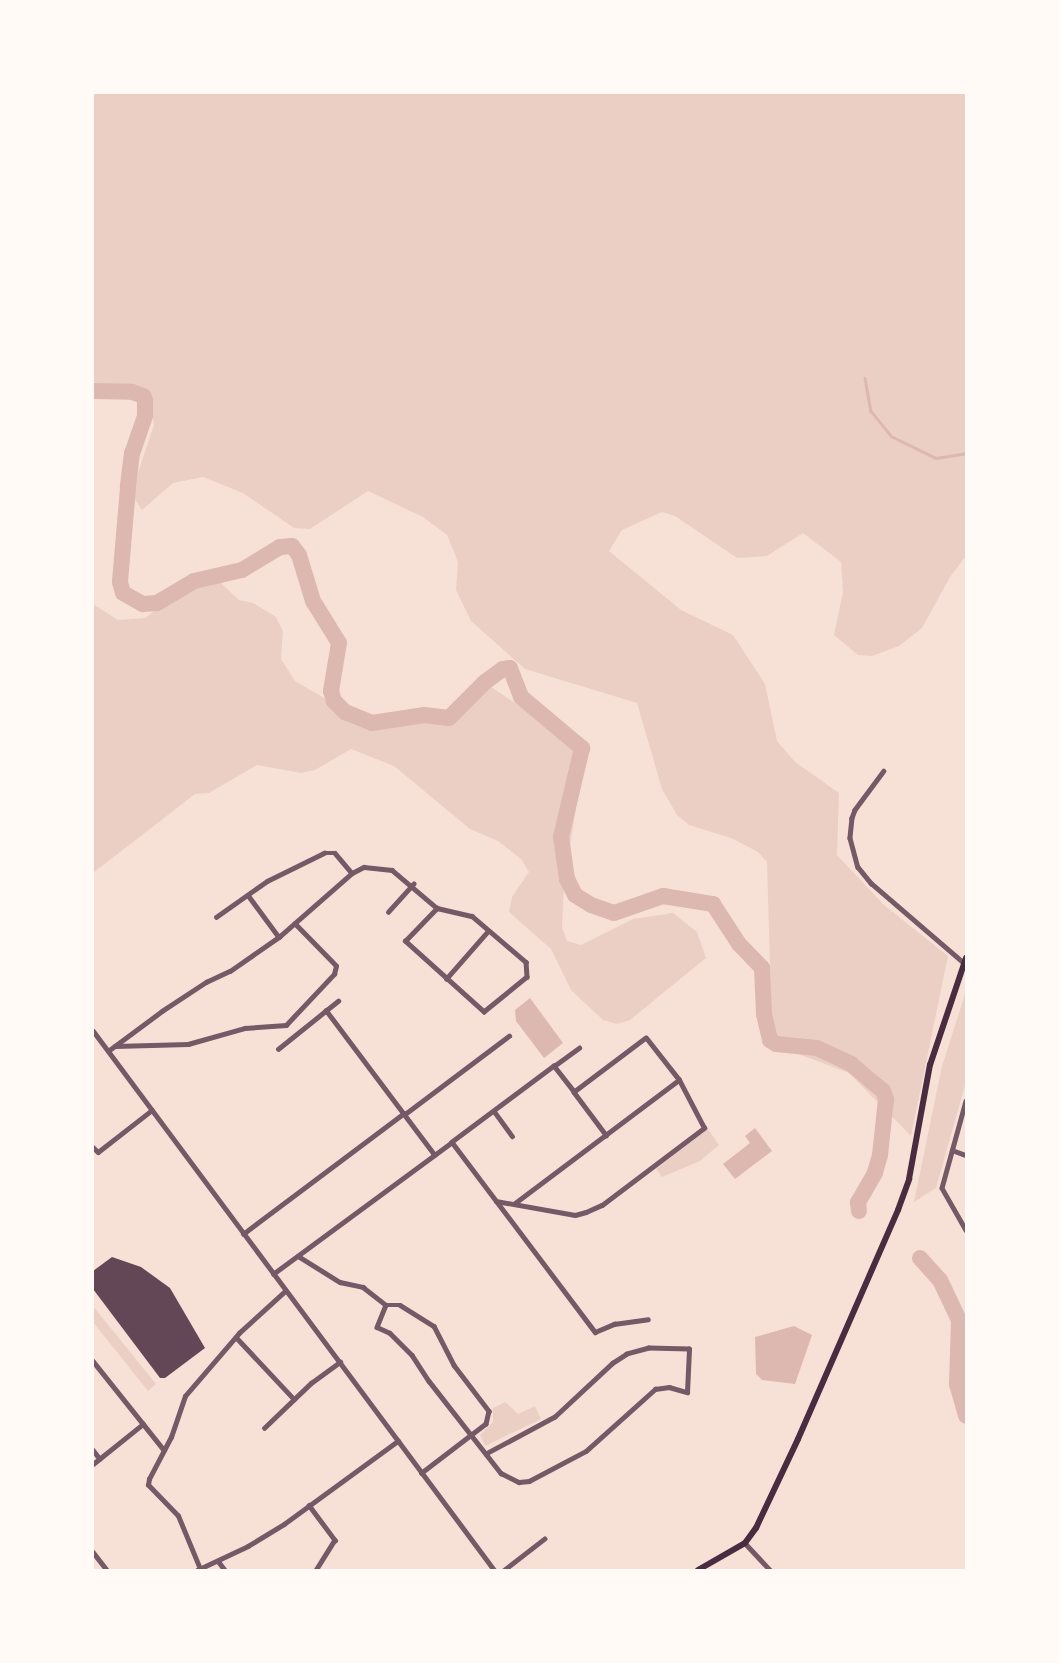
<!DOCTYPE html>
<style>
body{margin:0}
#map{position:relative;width:1059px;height:1663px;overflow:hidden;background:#f7e1d7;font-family:Commissioner,sans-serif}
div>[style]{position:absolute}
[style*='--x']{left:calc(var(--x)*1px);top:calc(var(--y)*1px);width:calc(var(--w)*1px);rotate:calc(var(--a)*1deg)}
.green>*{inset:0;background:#ebcfc5}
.water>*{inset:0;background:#dcb8b0}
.stream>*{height:2.5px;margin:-1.25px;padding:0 1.25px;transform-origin:1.25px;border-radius:1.25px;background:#dcb8b0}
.river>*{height:16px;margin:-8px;padding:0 8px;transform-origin:8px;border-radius:8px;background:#dcb8b0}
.building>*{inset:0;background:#644757}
.minor>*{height:4.5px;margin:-2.25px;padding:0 2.25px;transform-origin:2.25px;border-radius:2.25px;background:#755966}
.tertiary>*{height:5px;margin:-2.5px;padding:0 2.5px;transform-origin:2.5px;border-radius:2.5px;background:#755966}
.secondary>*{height:6px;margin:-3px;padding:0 3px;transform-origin:3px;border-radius:3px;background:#4a2c40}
span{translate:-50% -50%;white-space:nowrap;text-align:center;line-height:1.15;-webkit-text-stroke:5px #fffaf5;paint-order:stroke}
.frame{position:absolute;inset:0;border:94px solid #fffaf5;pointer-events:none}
</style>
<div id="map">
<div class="green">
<div style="clip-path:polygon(93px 93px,966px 93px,966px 556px,950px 577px,922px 628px,899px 646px,872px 656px,858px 655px,834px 635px,843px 592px,841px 562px,803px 533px,767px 556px,737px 558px,675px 516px,662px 512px,622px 530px,609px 551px,681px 610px,733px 635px,765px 684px,777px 741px,795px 762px,839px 793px,837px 855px,884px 905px,948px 956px,911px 1136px,849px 1073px,793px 1052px,769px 1034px,763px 1022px,770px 964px,767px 862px,758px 852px,731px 838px,689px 825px,677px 815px,662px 789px,637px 703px,525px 669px,471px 621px,456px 590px,458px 562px,447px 535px,423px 517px,368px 491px,310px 529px,294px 528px,243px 493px,203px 477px,173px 483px,142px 510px,134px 498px,134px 484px,154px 425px,152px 410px,126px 393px,93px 382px)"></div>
<div style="clip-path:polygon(219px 581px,239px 600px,253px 603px,276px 617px,283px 631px,281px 659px,295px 681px,355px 716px,441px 716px,491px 687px,585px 750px,564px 885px,562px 927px,567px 941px,581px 945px,633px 919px,673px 913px,697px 932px,706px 958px,630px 1020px,617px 1024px,603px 1020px,571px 990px,551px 949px,509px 912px,512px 897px,529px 872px,521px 859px,498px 841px,470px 829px,394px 766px,351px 749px,315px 770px,301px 773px,257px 765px,209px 793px,195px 794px,93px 873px,93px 604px,118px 620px,145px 618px,191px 584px)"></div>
<div style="clip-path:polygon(966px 991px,966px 1082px,936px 1188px,914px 1202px,942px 1066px)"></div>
<div style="clip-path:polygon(708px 1129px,719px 1145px,700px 1161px,662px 1177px,656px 1169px)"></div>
<div style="clip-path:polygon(93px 1306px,156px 1384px,148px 1391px,93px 1322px)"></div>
<div style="clip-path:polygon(505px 1402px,518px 1414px,535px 1406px,541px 1419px,485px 1446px,480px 1435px,493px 1422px,493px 1408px)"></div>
</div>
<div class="water">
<div style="clip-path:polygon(530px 998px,563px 1043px,544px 1058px,516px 1021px,515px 1010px)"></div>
<div style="clip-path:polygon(755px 1128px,772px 1151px,735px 1179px,723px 1164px,750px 1143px,745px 1136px)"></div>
<div style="clip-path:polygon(794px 1326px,812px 1335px,795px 1384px,762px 1380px,756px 1374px,755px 1337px)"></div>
</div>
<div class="stream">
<div style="--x:865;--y:378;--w:34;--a:80"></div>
<div style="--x:871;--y:411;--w:32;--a:51"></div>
<div style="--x:891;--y:436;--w:50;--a:26.1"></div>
<div style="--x:936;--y:458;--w:30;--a:-9"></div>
</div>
<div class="river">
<div style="--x:93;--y:391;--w:39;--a:1"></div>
<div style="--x:132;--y:392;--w:12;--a:20"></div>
<div style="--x:143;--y:396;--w:4;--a:63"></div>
<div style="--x:145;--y:400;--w:16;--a:90"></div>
<div style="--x:145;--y:416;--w:39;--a:109"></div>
<div style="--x:132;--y:453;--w:35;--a:97"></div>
<div style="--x:128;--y:488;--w:94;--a:94.9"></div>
<div style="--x:120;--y:582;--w:11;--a:75"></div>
<div style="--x:123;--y:593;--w:23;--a:29"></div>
<div style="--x:143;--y:604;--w:14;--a:-4"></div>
<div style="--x:157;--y:603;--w:43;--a:-30.7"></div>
<div style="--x:194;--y:581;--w:49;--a:-12.9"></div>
<div style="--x:242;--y:570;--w:44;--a:-31.2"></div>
<div style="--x:280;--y:547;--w:12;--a:-5"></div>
<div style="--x:292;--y:546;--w:11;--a:52"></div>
<div style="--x:299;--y:555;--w:48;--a:73.1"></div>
<div style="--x:313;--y:601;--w:49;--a:58.2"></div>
<div style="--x:339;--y:643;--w:49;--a:99.5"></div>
<div style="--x:331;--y:691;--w:10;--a:73"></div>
<div style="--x:334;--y:701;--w:16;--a:45"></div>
<div style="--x:345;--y:712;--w:29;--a:22"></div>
<div style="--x:372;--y:723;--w:53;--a:-8.7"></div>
<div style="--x:424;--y:715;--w:25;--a:7"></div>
<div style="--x:449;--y:718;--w:51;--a:-45"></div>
<div style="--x:485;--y:682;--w:22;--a:-36"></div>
<div style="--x:503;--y:669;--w:7;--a:-8"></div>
<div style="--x:510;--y:668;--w:31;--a:69"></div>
<div style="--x:521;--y:697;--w:80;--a:39.9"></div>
<div style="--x:582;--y:748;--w:91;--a:103.3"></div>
<div style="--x:561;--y:837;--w:42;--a:81.9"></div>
<div style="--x:567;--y:879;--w:18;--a:63"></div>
<div style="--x:575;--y:895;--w:19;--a:32"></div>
<div style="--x:591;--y:905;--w:24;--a:19"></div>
<div style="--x:614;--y:913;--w:52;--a:-19.1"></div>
<div style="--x:663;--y:896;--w:51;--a:9.1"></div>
<div style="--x:713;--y:904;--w:48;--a:57"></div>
<div style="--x:739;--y:944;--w:33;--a:46"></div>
<div style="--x:762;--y:968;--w:46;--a:87.5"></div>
<div style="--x:764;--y:1014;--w:27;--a:77"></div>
<div style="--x:770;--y:1040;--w:7;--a:34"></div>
<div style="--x:776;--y:1044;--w:41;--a:5.6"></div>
<div style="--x:817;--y:1048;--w:38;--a:25"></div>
<div style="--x:851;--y:1064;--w:42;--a:40.2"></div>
<div style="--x:883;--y:1091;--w:9;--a:69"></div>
<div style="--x:886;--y:1099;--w:56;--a:96.1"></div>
<div style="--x:880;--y:1155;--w:19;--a:106"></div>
<div style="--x:875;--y:1173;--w:34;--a:120"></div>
<div style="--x:858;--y:1202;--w:9;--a:84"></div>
<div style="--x:920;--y:1258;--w:30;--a:48"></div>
<div style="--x:940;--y:1280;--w:44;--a:64.6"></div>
<div style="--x:959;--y:1320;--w:64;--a:91.8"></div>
<div style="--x:957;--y:1384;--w:33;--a:74"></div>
</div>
<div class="building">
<div style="clip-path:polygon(112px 1257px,141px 1267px,170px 1288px,205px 1348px,165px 1378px,160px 1378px,93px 1289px,93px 1271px)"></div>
</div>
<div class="minor">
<div style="--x:884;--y:771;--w:49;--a:126.6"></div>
<div style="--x:855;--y:810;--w:9;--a:111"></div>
<div style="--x:852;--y:818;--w:20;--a:96"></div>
<div style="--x:850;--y:838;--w:30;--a:75"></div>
<div style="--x:858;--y:867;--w:21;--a:51"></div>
<div style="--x:871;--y:883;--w:123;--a:40.7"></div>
<div style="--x:248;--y:895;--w:52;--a:53.6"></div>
<div style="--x:388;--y:912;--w:38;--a:-48"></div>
<div style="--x:216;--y:917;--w:62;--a:-35.2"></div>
<div style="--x:267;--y:881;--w:64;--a:-26.2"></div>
<div style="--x:324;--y:853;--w:11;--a:0"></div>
<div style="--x:335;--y:853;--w:26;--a:50"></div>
<div style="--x:446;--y:979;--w:64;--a:-48.8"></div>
<div style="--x:326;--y:1010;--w:181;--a:53.1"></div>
<div style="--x:115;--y:1046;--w:73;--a:-1.6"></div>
<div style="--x:188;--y:1044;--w:59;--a:-15.7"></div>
<div style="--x:245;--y:1028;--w:41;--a:-4.2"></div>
<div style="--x:286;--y:1025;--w:70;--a:-46.7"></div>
<div style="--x:334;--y:974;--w:8;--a:-76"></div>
<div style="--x:336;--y:966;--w:59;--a:-134.3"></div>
<div style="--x:278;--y:1049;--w:77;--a:-38.7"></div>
<div style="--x:108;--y:1051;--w:67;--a:-36.5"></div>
<div style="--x:162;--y:1011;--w:53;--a:-33.4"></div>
<div style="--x:206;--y:982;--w:26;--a:-25"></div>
<div style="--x:230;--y:971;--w:60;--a:-34.8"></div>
<div style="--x:279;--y:937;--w:97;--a:-41.2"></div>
<div style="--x:352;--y:873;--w:13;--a:-27"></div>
<div style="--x:364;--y:867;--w:28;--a:6"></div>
<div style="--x:392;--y:870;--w:59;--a:40.2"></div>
<div style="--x:437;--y:908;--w:36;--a:13"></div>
<div style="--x:472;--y:916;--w:71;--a:40.4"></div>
<div style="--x:526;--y:962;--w:15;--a:86"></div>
<div style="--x:527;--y:977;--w:55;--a:140.9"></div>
<div style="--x:484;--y:1012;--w:106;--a:-138.1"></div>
<div style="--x:405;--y:941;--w:46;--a:-45.9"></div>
<div style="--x:554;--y:1066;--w:31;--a:-36"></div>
<div style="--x:574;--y:1092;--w:54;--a:53.3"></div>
<div style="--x:966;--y:1101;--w:90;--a:105.4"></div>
<div style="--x:942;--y:1188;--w:48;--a:60.3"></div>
<div style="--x:494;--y:1111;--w:31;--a:54"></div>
<div style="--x:405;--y:1114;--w:130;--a:-36.9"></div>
<div style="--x:93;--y:1147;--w:7;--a:45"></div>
<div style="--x:98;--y:1152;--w:68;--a:-37.9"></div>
<div style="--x:952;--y:1150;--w:15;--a:20"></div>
<div style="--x:496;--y:1201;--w:80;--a:10"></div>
<div style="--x:575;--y:1215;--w:11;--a:-15"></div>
<div style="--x:586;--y:1212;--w:17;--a:-24"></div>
<div style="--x:602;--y:1205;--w:128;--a:-37"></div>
<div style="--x:704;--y:1128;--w:54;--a:-117.5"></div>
<div style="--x:679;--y:1080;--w:53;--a:-128.2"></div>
<div style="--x:646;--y:1038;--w:90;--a:143.1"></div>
<div style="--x:574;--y:1092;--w:33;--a:-128"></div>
<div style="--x:554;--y:1066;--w:127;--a:143.3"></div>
<div style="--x:452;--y:1142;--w:238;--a:53"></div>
<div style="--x:595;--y:1332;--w:21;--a:-23"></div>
<div style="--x:614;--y:1324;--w:34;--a:-8"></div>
<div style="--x:515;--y:1203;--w:205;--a:-36.9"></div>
<div style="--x:243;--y:1234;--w:201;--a:-36.9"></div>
<div style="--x:298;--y:1256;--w:49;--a:31.8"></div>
<div style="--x:340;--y:1282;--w:24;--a:12"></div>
<div style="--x:363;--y:1287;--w:29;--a:38"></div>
<div style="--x:386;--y:1305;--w:24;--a:112"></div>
<div style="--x:377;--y:1327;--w:14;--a:25"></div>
<div style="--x:390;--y:1333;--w:31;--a:45"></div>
<div style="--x:412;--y:1355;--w:31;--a:57"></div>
<div style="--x:429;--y:1381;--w:117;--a:52"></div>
<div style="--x:501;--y:1473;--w:20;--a:27"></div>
<div style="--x:519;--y:1482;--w:10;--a:-6"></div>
<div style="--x:529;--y:1481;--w:64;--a:-27.8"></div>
<div style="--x:586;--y:1451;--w:93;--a:-41.9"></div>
<div style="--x:655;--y:1389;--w:14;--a:-8"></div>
<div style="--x:669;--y:1387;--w:19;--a:16"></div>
<div style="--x:687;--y:1392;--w:43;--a:-87.3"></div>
<div style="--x:689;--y:1349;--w:40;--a:-178.6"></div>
<div style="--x:649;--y:1348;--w:23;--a:165"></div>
<div style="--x:627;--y:1354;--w:17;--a:147"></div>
<div style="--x:613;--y:1363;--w:79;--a:137"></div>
<div style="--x:555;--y:1417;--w:78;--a:151.8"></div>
<div style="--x:273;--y:1274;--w:222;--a:-36.4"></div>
<div style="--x:386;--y:1305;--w:14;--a:0"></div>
<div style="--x:400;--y:1305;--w:40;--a:32"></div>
<div style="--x:434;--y:1326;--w:44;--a:62.9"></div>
<div style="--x:454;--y:1365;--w:58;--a:52.7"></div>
<div style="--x:489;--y:1411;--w:13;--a:103"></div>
<div style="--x:486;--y:1424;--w:81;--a:142.6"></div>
<div style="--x:236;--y:1337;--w:85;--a:46.9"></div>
<div style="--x:93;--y:1361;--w:114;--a:51.4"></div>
<div style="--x:264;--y:1428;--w:65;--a:-43.8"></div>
<div style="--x:311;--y:1383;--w:36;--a:-36"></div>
<div style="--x:93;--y:1450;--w:11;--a:52"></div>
<div style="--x:93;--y:1464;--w:64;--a:-38.7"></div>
<div style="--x:309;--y:1505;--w:44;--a:53.4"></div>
<div style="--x:335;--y:1540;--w:36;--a:122"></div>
<div style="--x:745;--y:1543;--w:37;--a:47"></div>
<div style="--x:93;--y:1552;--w:23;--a:52"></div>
<div style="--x:218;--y:1561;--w:11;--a:52"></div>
<div style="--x:200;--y:1569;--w:57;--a:-112.5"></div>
<div style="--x:178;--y:1516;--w:43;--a:-134.1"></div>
<div style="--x:148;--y:1485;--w:6;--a:-81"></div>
<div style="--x:149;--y:1479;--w:47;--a:-62.4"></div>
<div style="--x:171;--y:1437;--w:43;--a:-71.1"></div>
<div style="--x:185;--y:1396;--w:83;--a:-49.4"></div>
<div style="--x:239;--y:1333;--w:62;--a:-42.4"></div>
<div style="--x:197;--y:1570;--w:56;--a:-25.2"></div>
<div style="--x:248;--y:1546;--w:42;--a:-31.4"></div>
<div style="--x:284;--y:1524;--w:141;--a:-36.1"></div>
<div style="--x:504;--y:1570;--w:51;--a:-37.8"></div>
</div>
<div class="tertiary">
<div style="--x:93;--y:1031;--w:672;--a:53.35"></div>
</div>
<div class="secondary">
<div style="--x:698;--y:1570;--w:54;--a:-29.9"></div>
<div style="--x:745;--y:1543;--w:19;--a:-54"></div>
<div style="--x:756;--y:1528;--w:98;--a:-64.7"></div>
<div style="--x:798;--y:1439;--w:250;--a:-66.4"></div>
<div style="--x:898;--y:1210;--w:33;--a:-70"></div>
<div style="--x:909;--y:1179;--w:116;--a:-79.6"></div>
<div style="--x:930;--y:1065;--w:113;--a:-71.4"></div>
</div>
<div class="frame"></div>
</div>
